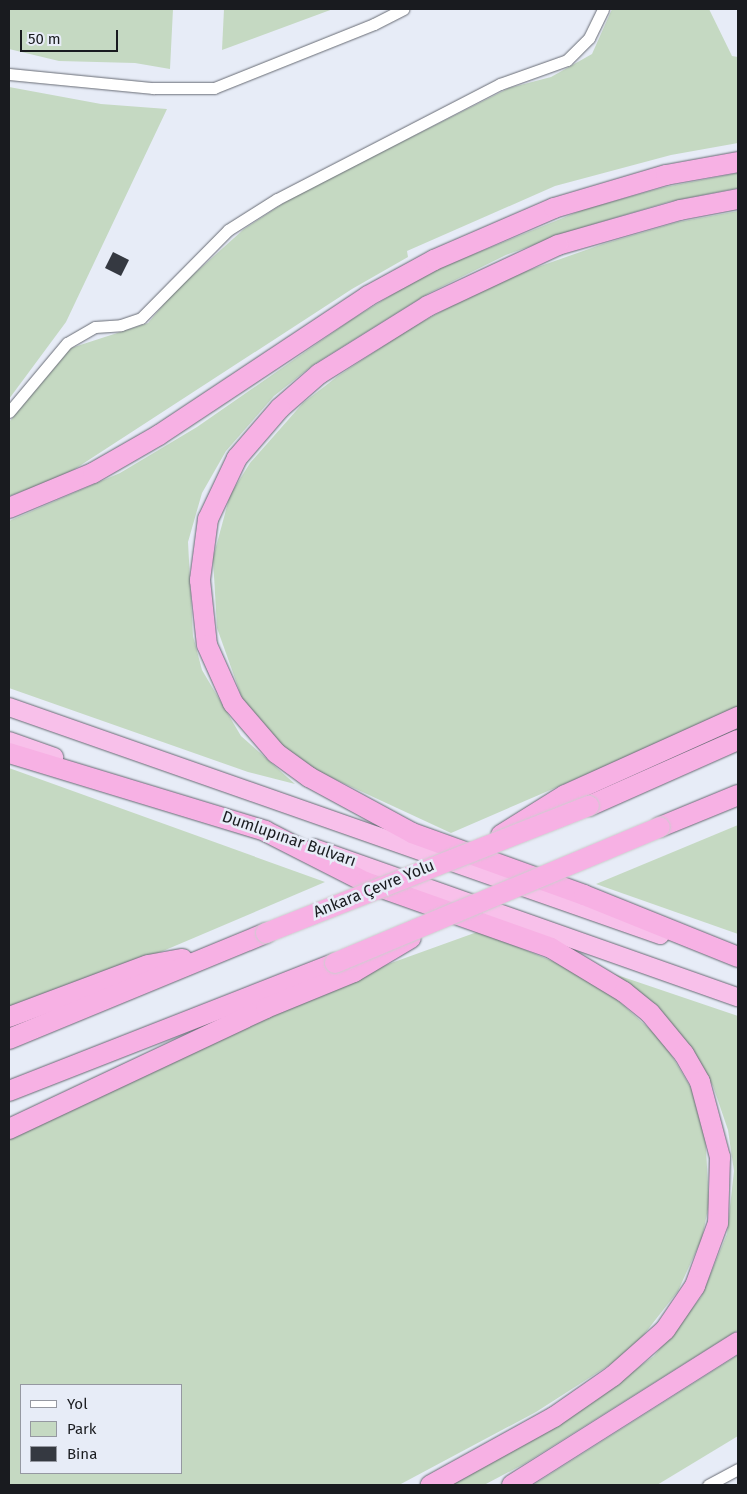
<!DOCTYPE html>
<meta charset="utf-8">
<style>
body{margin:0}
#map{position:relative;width:747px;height:1494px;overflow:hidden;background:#e7ecf7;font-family:"Fira Sans",sans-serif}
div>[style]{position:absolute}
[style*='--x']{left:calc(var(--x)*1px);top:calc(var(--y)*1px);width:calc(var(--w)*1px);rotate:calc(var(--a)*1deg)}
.green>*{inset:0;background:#c5d9c2}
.building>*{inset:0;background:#353941}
.roads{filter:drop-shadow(0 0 1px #676b74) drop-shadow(0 0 1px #676b74)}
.minor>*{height:11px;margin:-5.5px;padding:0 5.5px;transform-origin:5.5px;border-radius:5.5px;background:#fff}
.trunk>*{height:18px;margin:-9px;padding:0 9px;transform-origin:9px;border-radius:9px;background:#f8c0ea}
.motorway>*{height:20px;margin:-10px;padding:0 10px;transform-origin:10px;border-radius:10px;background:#f7b1e4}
.bridges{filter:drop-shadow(0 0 1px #cccdce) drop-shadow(0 0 1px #cccdce)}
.motorway-bridge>*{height:20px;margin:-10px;padding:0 10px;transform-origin:10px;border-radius:10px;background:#f7b1e4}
span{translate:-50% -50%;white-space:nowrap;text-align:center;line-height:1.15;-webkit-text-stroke:5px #e7ecf7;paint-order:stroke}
.street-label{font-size:16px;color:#191b1f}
.frame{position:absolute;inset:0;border:10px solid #191b1f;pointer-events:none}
.legend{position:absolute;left:20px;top:1384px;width:162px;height:90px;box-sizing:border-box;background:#e7ecf7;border:1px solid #9598a1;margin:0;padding:6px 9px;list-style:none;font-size:15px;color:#191b1f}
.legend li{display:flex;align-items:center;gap:10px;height:25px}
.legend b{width:25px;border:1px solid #9598a1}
.scale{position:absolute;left:20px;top:30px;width:98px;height:22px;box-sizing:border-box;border:2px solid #191b1f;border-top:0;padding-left:6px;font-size:15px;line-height:18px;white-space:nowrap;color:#191b1f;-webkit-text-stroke:4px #e7ecf7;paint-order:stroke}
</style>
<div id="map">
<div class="green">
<div style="clip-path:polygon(9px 9px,173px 9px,170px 69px,135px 63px,59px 61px,9px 49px)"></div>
<div style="clip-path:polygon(224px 9px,333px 9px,222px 50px)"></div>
<div style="clip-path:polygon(612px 9px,709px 9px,732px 56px,738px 57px,738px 143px,671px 155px,555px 186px,407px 251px,408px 257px,352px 289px,61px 478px,9px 496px,9px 422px,71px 348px,148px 323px,174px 292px,244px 229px,296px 195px,509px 88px,551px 77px,592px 54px)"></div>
<div style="clip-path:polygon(9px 87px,101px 104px,167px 109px,66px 322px,9px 399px)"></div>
<div style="clip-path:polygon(738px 173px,738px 188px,668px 202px,581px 228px,506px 255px,429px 293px,313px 365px,274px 396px,226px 451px,202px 493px,188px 542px,193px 636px,202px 670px,241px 736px,295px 784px,248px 772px,9px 688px,9px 521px,120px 473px,197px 427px,351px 320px,427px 273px,585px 209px,665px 187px)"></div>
<div style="clip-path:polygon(738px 211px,738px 709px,451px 833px,302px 764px,267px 733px,242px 698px,217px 628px,213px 558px,230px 495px,250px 463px,303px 403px,338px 376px,409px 329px,495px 282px,603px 244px,678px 222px)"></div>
<div style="clip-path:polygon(9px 768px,325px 882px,163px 951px,9px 1009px)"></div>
<div style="clip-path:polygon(738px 825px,738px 934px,596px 884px)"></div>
<div style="clip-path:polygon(evenodd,480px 931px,593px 978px,663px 1041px,694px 1093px,705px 1130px,709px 1204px,702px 1238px,678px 1291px,642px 1337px,614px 1362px,536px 1412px,399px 1485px,9px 1485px,9px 1137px,369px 971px,480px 931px,21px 1385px,181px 1385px,181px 1473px,21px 1473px,21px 1385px)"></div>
<div style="clip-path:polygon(614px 974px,738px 1016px,738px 1330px,524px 1464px,484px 1485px,451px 1485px,569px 1418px,654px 1356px,701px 1297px,727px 1234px,734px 1171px,728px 1130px,713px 1086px,694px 1054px)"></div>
<div style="clip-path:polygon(738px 1355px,738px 1436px,657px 1485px,533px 1485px)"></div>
</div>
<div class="building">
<div style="clip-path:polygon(113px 252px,129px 260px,121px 276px,105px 268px)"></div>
</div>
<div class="roads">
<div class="minor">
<div style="--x:9;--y:74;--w:145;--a:5.6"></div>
<div style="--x:153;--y:88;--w:61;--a:0"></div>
<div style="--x:214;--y:88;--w:172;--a:-21.8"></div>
<div style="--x:374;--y:24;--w:33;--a:-27"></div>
<div style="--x:9;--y:412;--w:90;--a:-50"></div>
<div style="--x:67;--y:343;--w:32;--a:-30"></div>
<div style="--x:95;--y:327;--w:26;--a:-4"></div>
<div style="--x:121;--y:325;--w:21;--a:-19"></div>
<div style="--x:141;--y:318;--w:124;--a:-45.3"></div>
<div style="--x:228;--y:230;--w:58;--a:-32.3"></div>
<div style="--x:277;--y:199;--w:251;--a:-27.3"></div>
<div style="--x:500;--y:84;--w:71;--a:-19.7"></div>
<div style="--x:567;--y:60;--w:31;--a:-45"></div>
<div style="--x:589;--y:38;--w:32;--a:-64"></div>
<div style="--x:708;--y:1485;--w:34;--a:-28"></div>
</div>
<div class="trunk">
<div style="--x:9;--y:707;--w:690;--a:19.3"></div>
<div style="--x:9;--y:741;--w:48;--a:19.6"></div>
<div style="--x:314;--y:848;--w:449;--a:19.4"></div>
</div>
<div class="motorway">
<div style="--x:738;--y:199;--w:59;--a:169.3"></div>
<div style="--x:680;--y:210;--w:127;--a:164"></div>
<div style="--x:558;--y:245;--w:144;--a:154.9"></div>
<div style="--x:428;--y:306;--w:128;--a:148"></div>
<div style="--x:319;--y:374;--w:52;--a:138.9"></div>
<div style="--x:280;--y:408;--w:66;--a:130.7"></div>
<div style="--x:237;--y:458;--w:68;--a:115.4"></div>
<div style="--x:208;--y:519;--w:62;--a:97.5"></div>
<div style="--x:200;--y:580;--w:65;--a:83.9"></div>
<div style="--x:207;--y:645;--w:64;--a:65.9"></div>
<div style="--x:233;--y:703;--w:66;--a:49.3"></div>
<div style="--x:276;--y:753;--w:41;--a:36"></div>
<div style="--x:309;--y:777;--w:117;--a:28.5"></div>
<div style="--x:412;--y:833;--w:183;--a:19.8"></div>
<div style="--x:584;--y:895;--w:166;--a:21.9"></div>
<div style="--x:9;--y:508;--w:91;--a:-22.6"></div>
<div style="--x:93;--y:473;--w:76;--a:-29.9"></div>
<div style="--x:159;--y:435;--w:251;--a:-33.6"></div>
<div style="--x:368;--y:296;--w:75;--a:-28.6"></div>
<div style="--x:434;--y:260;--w:131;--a:-23.4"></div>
<div style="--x:554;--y:208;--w:117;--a:-16.4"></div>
<div style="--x:666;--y:175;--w:73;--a:-10.2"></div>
<div style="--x:9;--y:753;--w:268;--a:16.9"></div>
<div style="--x:265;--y:831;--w:112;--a:27"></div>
<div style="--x:365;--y:882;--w:197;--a:19.5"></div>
<div style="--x:551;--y:948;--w:85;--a:31.1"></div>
<div style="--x:624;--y:992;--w:33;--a:39"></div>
<div style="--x:650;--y:1013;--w:53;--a:50.3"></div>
<div style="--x:684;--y:1054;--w:32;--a:60"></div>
<div style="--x:700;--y:1082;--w:78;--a:75.1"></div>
<div style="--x:720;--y:1157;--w:66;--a:91.7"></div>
<div style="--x:718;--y:1223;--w:67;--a:110.1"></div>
<div style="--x:695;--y:1286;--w:53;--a:124.3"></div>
<div style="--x:665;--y:1330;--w:69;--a:138.5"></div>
<div style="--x:613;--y:1376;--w:72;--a:145.2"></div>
<div style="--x:554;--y:1417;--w:141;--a:151.1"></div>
<div style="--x:589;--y:806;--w:163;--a:-23.9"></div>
<div style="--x:660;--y:827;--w:84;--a:-22.3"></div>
<div style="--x:501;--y:835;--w:75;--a:-32"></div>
<div style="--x:565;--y:795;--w:190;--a:-24.3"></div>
<div style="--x:9;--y:1017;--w:148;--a:-20.5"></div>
<div style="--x:148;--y:965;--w:35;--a:-10"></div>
<div style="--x:9;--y:1039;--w:278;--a:-22.4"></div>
<div style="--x:9;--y:1091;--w:350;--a:-21.4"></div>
<div style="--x:9;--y:1129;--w:284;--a:-25.2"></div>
<div style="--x:266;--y:1008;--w:95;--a:-22.2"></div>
<div style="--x:354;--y:972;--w:66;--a:-30.8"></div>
<div style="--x:512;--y:1485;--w:267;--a:-32.3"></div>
</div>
</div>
<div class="bridges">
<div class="motorway-bridge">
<div style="--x:266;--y:933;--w:347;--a:-21.5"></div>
<div style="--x:335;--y:963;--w:352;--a:-22.7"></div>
</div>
</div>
<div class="street-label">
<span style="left:289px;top:839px;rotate:19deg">Dumlupınar Bulvarı</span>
<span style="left:374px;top:889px;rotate:-22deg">Ankara Çevre Yolu</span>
</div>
<div class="frame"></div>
<ul class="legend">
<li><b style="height:6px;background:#fff"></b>Yol</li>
<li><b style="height:14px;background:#c5d9c2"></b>Park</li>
<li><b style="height:14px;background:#353941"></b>Bina</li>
</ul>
<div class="scale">50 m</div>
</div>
